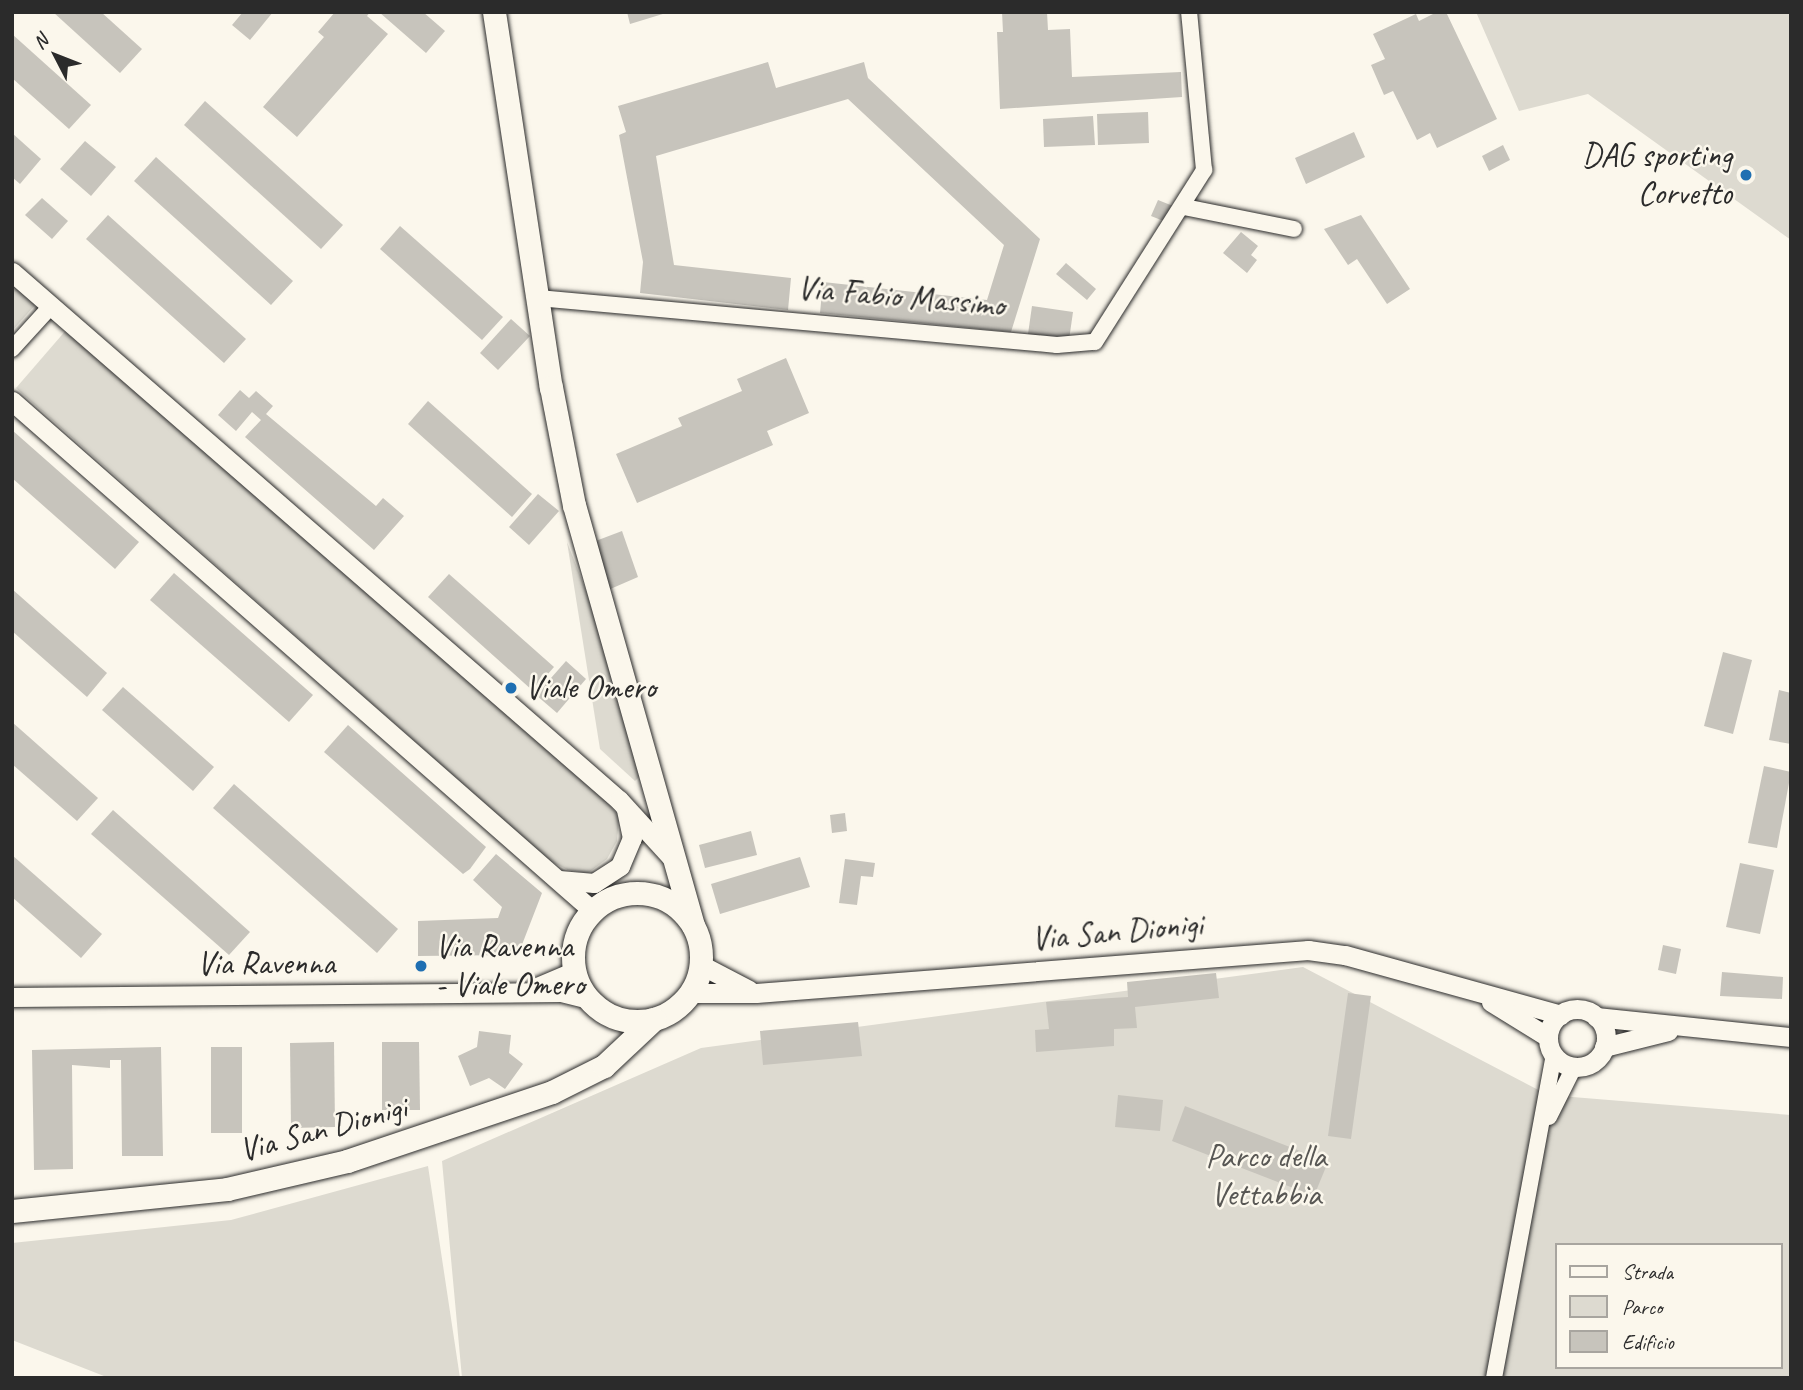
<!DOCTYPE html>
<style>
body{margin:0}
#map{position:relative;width:1803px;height:1390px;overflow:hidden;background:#fbf7ec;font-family:Caveat,sans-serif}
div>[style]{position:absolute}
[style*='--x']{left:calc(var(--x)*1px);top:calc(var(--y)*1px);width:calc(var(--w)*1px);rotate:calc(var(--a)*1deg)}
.green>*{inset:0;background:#dddad0}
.building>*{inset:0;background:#c7c4bc}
.roads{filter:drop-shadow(0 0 2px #2b2b2b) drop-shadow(0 0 2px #2b2b2b)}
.minor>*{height:16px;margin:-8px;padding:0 8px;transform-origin:8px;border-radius:8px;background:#fbf7ec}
.tertiary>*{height:19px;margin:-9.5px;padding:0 9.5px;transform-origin:9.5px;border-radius:9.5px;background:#fbf7ec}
.tertiary>.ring{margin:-9.5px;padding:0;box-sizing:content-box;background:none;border:19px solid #fbf7ec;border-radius:50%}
.secondary>*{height:23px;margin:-11.5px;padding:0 11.5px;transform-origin:11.5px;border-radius:11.5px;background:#fbf7ec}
.secondary>.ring{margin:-11.5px;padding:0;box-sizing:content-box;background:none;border:23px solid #fbf7ec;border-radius:50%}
.dots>*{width:19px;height:19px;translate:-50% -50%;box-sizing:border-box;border:4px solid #fbf7ec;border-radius:50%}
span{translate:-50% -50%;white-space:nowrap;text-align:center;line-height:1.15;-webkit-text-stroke:5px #fbf7ec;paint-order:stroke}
.poi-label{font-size:33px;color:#2b2b2b}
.right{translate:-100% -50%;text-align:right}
.left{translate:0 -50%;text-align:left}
.street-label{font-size:33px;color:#2b2b2b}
.park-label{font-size:33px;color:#585754}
.frame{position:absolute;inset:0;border:14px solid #2b2b2b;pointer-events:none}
.legend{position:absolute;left:1555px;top:1243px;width:228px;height:126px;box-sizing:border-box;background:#fbf7ec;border:2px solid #a8a59f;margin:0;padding:9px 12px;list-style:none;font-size:21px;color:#2b2b2b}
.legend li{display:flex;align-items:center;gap:14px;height:35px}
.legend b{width:35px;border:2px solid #a8a59f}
.north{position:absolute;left:21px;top:21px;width:70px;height:70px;-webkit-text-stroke:5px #fbf7ec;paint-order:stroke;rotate:312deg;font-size:19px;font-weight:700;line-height:28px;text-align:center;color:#2b2b2b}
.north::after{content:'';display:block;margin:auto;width:24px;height:32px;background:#2b2b2b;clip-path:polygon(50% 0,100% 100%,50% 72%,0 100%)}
</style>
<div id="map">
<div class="green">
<div style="clip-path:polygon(1476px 12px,1791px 12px,1791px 240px,1588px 94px,1519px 111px)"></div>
<div style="clip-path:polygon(12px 283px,36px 304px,12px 331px)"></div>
<div style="clip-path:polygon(67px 329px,603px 797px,619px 817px,617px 841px,607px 859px,588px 873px,568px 870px,550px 861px,16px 388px)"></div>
<div style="clip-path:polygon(567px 542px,594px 611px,642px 774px,635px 781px,600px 749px)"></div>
<div style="clip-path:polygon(evenodd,1303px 967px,1548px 1095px,1791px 1115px,1791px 1378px,462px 1378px,442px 1161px,701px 1048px,1303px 967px,1556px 1245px,1780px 1245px,1780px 1367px,1556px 1367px,1556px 1245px)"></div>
<div style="clip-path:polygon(428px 1166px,460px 1378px,109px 1378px,12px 1340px,12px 1243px,231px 1220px)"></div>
</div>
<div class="building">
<div style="clip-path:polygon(53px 12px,101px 12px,142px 49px,120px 73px)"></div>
<div style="clip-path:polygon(243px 12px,273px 12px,250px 40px,232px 25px)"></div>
<div style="clip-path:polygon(335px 12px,370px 12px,367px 16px,388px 34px,297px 137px,263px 107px,324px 37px,318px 32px)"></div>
<div style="clip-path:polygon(379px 12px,423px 12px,445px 31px,426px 53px)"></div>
<div style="clip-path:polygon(627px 12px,666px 12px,666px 13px,630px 24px)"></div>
<div style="clip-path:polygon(1002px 12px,1047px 12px,1048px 30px,1070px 29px,1072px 77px,1181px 72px,1182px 97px,1000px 109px,997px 32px,1003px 32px)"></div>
<div style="clip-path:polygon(1437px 12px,1446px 12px,1497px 119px,1437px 148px,1430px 133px,1417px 140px,1393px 91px,1384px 95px,1371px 65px,1385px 59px,1373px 34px,1416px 14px,1419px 21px)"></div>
<div style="clip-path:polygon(12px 34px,91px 105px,69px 129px,12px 78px)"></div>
<div style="clip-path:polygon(768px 62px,776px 88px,864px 62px,868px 78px,1040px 239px,1011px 332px,820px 313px,823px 282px,987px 300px,1004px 245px,848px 99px,656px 156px,674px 265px,791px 278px,788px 310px,640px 293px,643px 262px,619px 135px,626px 132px,618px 106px)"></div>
<div style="clip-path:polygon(205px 101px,343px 225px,321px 249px,184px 125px)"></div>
<div style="clip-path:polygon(1148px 112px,1149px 143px,1098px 145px,1097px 114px)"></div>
<div style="clip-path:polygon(1093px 116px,1095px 145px,1044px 147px,1043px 119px)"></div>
<div style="clip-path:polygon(1354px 132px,1365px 157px,1306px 184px,1295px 158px)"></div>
<div style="clip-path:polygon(12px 133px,41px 159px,20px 184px,12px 177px)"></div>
<div style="clip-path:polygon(85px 141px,116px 167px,91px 196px,60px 169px)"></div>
<div style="clip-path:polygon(1503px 145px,1510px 160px,1489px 171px,1482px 156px)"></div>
<div style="clip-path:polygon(156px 157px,293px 281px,271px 305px,134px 181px)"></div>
<div style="clip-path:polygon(42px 198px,68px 221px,52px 239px,25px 215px)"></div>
<div style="clip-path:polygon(1158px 200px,1173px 206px,1166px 222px,1151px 216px)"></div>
<div style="clip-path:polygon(108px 215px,246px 339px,224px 363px,86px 239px)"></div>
<div style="clip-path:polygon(1361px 215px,1410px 289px,1387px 304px,1357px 259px,1348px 265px,1324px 229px)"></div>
<div style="clip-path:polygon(400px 226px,503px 317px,482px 340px,380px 249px)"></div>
<div style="clip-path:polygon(1241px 232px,1258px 246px,1251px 255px,1257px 260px,1247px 273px,1223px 253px)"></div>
<div style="clip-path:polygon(1066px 263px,1096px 289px,1087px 300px,1056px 274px)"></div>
<div style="clip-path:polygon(1032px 306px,1073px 312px,1069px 340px,1028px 334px)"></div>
<div style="clip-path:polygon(511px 319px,530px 336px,498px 370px,480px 353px)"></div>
<div style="clip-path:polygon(786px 358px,809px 413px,767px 431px,773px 445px,637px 503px,616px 454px,682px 426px,678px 418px,742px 391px,737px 379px)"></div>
<div style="clip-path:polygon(240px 390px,249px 398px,256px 391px,273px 406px,266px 414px,376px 506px,383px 498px,404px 516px,374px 550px,245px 437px,261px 420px,252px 412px,236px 431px,218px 415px)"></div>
<div style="clip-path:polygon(428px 401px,532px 494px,512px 517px,408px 424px)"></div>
<div style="clip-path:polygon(12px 430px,139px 542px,115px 569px,12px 478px)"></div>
<div style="clip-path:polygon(538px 494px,559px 511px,529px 545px,509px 527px)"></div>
<div style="clip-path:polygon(622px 531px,638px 577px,608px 590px,593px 542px)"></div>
<div style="clip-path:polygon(174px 573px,313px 695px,289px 722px,150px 600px)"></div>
<div style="clip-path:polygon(449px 574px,554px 667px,533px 691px,428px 597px)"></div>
<div style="clip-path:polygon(12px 589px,107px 673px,87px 697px,12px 631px)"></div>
<div style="clip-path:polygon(1723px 652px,1752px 660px,1733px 734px,1704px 726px)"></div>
<div style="clip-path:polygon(566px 661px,586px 679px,557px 713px,536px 695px)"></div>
<div style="clip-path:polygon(123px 687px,214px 767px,193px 791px,102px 710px)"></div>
<div style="clip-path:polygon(1779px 690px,1791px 693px,1791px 744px,1769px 740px)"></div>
<div style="clip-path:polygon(12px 722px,98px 798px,77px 821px,12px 764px)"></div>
<div style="clip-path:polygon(348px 725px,486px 847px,470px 869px,463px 874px,324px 752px)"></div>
<div style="clip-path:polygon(1764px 766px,1791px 772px,1777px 848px,1748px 843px)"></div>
<div style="clip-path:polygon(234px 784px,398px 929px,377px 953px,213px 808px)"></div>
<div style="clip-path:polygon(113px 810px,250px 932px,229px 955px,91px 834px)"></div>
<div style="clip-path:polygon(845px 813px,847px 831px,832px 833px,830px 815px)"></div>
<div style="clip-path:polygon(751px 831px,757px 855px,705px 868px,699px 845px)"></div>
<div style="clip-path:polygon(496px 854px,542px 893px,518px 955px,418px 956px,418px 921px,498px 918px,502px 907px,473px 880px)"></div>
<div style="clip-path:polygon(12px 855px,102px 934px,81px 958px,12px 897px)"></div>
<div style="clip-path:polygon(800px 857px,810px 887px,720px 914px,711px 884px)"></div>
<div style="clip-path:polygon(845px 859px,875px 863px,873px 877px,861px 876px,857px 905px,839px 903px)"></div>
<div style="clip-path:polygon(1740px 863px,1774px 870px,1760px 934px,1726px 927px)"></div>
<div style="clip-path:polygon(1663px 945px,1681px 949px,1676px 974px,1658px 970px)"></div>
<div style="clip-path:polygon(1722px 972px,1783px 977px,1782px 999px,1720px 996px)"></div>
<div style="clip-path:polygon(1216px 973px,1219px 998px,1135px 1007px,1137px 1028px,1114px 1029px,1114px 1046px,1036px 1052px,1035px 1030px,1049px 1029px,1046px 1002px,1128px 997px,1127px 982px)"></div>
<div style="clip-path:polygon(1348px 993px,1371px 996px,1351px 1139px,1328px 1136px)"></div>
<div style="clip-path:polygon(858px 1022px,862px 1056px,763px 1065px,760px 1031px)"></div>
<div style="clip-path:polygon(479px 1031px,511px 1035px,509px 1053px,523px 1064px,505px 1089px,489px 1078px,470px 1086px,458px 1056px,477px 1047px)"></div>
<div style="clip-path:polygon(334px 1042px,335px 1127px,291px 1128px,290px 1043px)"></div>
<div style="clip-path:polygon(382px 1042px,419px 1042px,420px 1110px,382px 1110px)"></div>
<div style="clip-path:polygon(161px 1047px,163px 1156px,122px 1156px,121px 1060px,110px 1060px,110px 1068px,72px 1065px,73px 1169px,34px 1170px,32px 1050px)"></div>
<div style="clip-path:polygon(211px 1047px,242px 1047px,242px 1133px,211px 1133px)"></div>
<div style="clip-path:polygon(1118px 1095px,1163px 1100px,1160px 1131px,1115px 1127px)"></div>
<div style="clip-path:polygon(1185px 1106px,1328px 1162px,1314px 1196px,1172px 1141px)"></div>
</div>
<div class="roads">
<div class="minor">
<div style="--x:1184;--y:207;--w:112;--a:11.3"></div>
<div style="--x:538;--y:298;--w:521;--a:5.17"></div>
<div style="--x:1057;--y:345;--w:38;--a:-5"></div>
<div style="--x:1095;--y:342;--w:204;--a:-57.6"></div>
<div style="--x:1204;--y:170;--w:159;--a:-95.4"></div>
<div style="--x:12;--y:349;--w:58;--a:-47.8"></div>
<div style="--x:1549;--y:1117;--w:56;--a:-63.4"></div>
<div style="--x:1494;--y:1378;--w:329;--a:-79.5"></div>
</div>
<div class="tertiary">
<div style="--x:12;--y:272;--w:805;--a:41.02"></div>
<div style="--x:619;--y:800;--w:79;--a:47.6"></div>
<div style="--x:12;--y:401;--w:773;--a:41.28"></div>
<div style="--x:559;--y:880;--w:35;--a:5"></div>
<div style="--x:594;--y:883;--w:31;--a:-33"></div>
<div style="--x:620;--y:866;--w:30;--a:-67"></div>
<div style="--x:632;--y:838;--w:29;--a:-102"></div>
<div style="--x:701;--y:965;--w:54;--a:27.5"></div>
<div style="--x:537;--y:987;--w:41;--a:-22.8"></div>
<div style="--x:690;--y:993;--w:66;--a:0"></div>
<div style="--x:756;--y:993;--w:554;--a:-4.45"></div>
<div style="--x:1308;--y:950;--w:37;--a:8"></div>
<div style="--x:1345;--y:955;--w:224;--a:15.5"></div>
<div style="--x:12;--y:997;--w:549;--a:-0.52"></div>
<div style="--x:561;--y:992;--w:29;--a:14"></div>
<div style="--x:1491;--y:1002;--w:67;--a:31.6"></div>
<div class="ring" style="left:1548px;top:1009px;width:39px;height:39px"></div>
<div style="--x:1596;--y:1017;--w:196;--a:5.9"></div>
<div style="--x:1604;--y:1047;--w:66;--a:-14"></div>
</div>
<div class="secondary">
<div style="--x:494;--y:12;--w:379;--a:81.4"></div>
<div style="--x:551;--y:387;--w:120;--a:79"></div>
<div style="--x:574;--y:505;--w:437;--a:74.2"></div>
<div class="ring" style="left:573px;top:893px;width:105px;height:105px"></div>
<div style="--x:12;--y:1211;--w:216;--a:-5.8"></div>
<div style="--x:227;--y:1189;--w:123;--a:-13.1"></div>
<div style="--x:347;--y:1161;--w:216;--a:-18.6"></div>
<div style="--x:552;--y:1092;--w:58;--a:-26.6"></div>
<div style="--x:604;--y:1066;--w:69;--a:-43.2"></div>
</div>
</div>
<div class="dots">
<div style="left:1746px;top:175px;background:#1f6fb2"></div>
<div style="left:511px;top:688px;background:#1f6fb2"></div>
<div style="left:421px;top:966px;background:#1f6fb2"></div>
</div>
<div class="poi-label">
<span class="right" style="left:1732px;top:175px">DAG sporting<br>Corvetto</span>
<span class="left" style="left:525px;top:688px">Viale Omero</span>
<span class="left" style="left:435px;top:966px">Via Ravenna<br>- Viale Omero</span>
</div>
<div class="street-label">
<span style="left:901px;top:297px;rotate:5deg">Via Fabio Massimo</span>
<span style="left:1117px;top:932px;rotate:-5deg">Via San Dionigi</span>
<span style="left:266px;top:964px">Via Ravenna</span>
<span style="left:323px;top:1129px;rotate:-15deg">Via San Dionigi</span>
</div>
<div class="park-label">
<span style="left:1266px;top:1176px">Parco della<br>Vettabbia</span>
</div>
<div class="frame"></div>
<ul class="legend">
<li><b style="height:9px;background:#fbf7ec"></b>Strada</li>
<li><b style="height:19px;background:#dddad0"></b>Parco</li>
<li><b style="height:19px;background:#c7c4bc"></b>Edificio</li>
</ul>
<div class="north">N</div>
</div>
